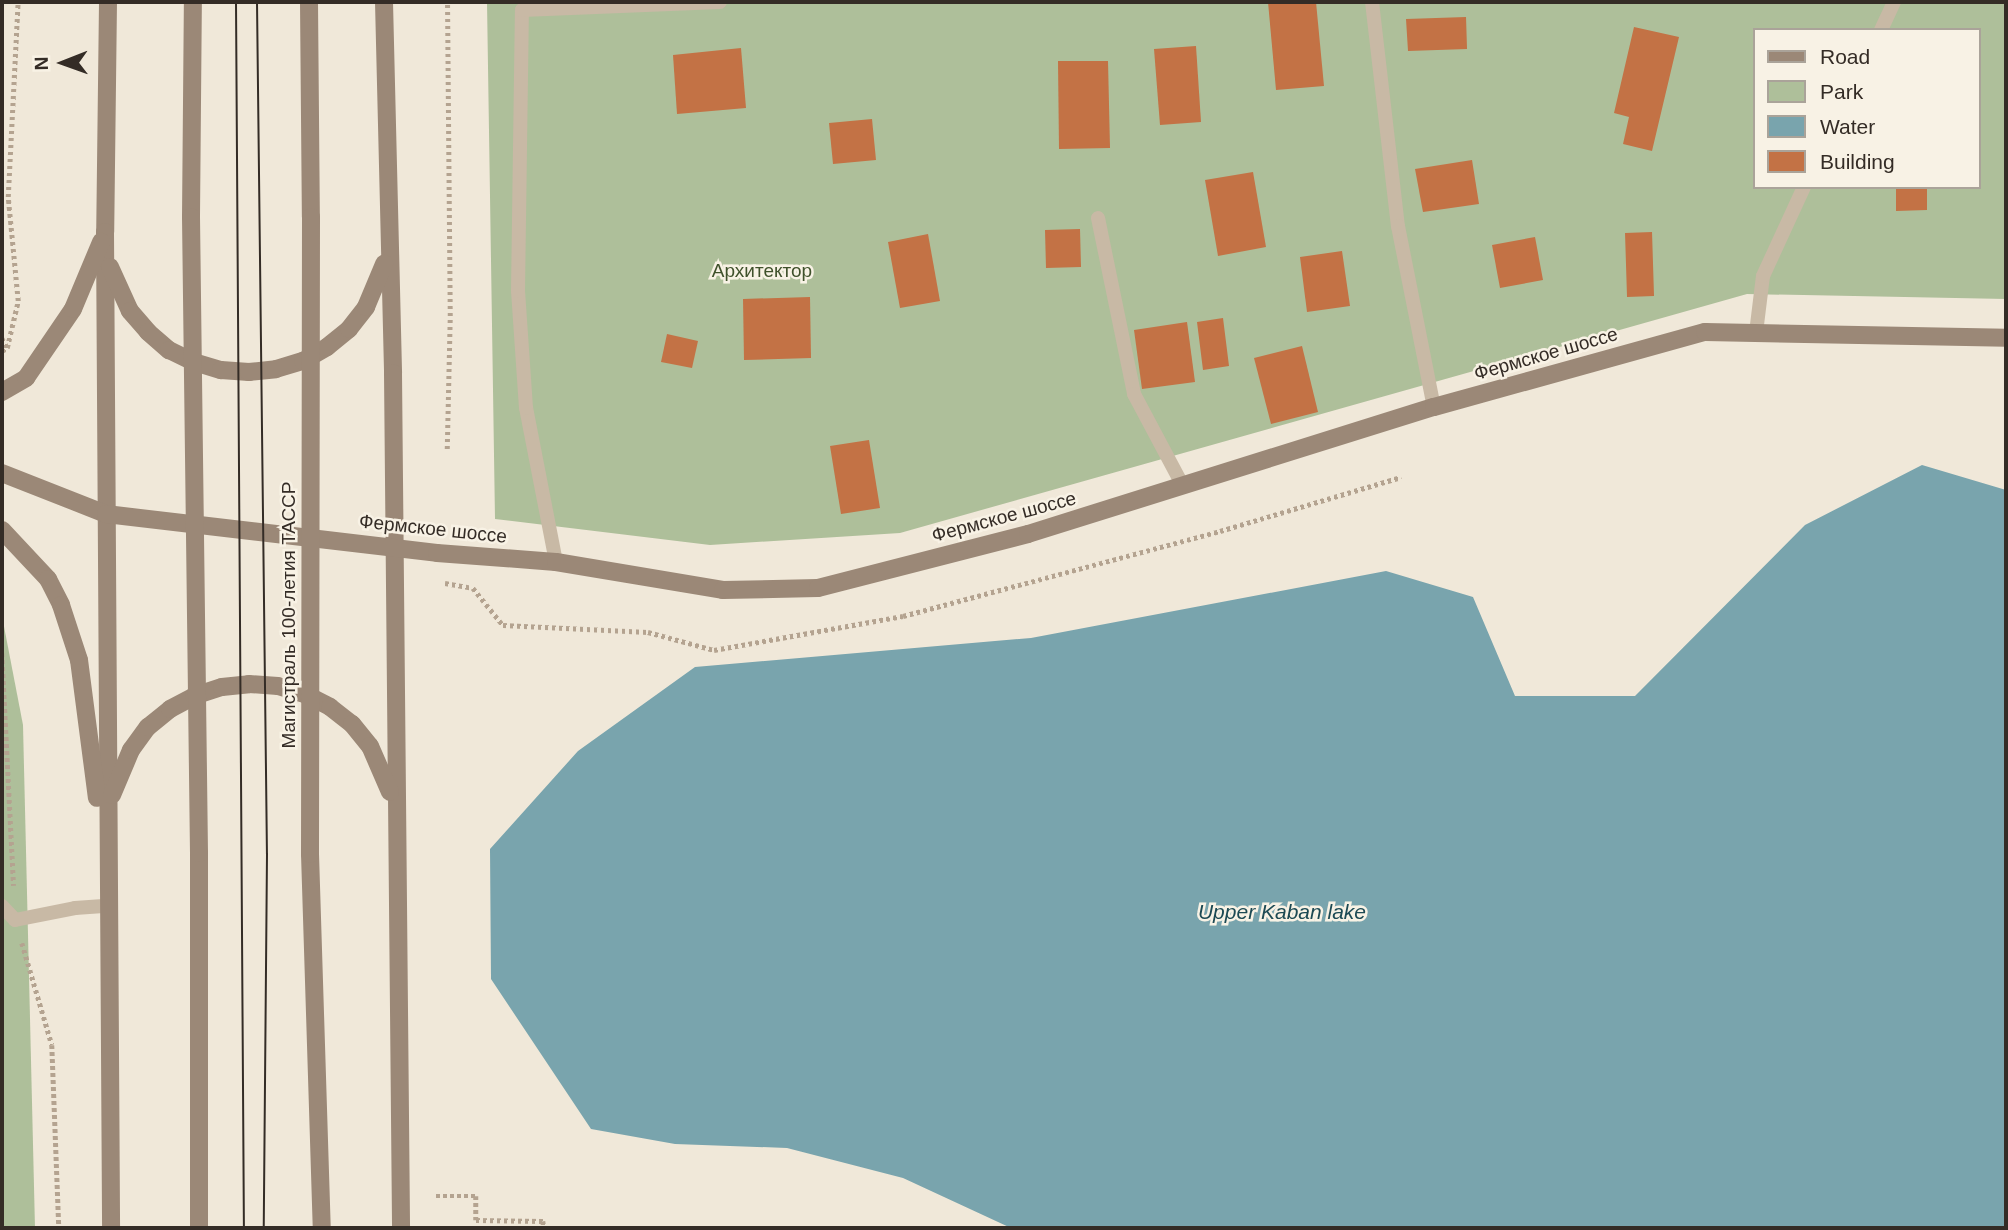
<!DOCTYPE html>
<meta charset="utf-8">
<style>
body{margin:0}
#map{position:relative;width:2008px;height:1230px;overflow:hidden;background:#f0e8d9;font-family:Arial,sans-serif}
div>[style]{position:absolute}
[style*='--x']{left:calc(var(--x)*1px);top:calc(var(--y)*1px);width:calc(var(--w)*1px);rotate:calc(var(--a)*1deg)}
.green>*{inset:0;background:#aebf9a}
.water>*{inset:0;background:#79a4ad}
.building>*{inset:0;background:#c37245}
.path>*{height:4.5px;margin-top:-2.25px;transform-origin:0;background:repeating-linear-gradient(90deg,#b4a390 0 3.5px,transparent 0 7px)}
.lane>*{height:14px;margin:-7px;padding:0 7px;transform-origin:7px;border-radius:7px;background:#c8b9a5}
.secondary>*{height:18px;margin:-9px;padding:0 9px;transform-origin:9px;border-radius:9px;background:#9b8877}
.tram>*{height:2px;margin:-1px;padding:0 1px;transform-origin:1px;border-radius:1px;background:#342c26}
.secondary-bridge>*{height:18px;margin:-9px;padding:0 9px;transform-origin:9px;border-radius:9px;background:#9b8877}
span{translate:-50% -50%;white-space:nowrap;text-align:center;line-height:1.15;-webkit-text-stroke:5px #f8f2e5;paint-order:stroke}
.park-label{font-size:19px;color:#3f512b}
.street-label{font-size:19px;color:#342c26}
.water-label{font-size:21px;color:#1d4a54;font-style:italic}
.frame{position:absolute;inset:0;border:4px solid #342c26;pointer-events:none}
.legend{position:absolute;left:1753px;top:28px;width:228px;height:161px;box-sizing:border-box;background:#f8f2e5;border:2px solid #aaa399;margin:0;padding:9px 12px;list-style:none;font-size:21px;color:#342c26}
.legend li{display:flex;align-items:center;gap:14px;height:35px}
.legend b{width:35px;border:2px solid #aaa399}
.north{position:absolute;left:28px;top:28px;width:70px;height:70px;-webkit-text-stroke:5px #f8f2e5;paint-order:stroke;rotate:269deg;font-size:19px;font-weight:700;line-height:28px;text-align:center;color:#342c26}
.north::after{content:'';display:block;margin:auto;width:24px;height:32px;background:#342c26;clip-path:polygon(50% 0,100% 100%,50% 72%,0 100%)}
</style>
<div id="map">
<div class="green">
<div style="clip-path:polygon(evenodd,487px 2px,2006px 2px,2006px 299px,1747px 294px,900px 533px,710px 545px,495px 519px,487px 2px,1754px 30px,1978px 30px,1978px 187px,1754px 187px,1754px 30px)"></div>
<div style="clip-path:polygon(2px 616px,23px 725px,35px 1228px,2px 1228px)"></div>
</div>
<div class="water">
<div style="clip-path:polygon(1922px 465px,2006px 490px,2006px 1228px,1011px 1228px,903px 1178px,787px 1148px,675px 1144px,591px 1129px,491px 979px,490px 849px,578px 751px,695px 667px,1031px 638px,1386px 571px,1473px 597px,1515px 696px,1635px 696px,1805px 525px)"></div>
</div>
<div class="building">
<div style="clip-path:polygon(1268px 2px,1316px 2px,1324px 86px,1276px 90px)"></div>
<div style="clip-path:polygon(1466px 17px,1467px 49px,1408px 51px,1406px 19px)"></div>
<div style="clip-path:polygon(1634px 27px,1679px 37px,1652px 151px,1623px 144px,1629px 117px,1614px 113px)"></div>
<div style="clip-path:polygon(1196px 46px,1201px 122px,1160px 125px,1154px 49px)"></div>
<div style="clip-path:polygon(741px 48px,746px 108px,677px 114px,673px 55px)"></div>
<div style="clip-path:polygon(1058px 61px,1108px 61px,1110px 148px,1059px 149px)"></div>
<div style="clip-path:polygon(872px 119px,876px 160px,833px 164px,829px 123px)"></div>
<div style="clip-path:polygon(1472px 160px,1479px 204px,1423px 212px,1415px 169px)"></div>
<div style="clip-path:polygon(1253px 172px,1266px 247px,1218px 256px,1205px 180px)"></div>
<div style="clip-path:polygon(1896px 187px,1927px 187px,1927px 210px,1896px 211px)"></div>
<div style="clip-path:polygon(1080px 229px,1081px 267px,1046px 268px,1045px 230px)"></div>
<div style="clip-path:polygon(1652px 232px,1654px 296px,1627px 297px,1625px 233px)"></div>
<div style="clip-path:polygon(928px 234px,940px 301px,900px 308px,888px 242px)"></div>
<div style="clip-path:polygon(1535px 237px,1543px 280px,1500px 288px,1492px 245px)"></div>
<div style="clip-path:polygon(1342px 251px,1350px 306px,1307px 312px,1300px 257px)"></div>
<div style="clip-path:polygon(810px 297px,811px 358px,744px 360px,743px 299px)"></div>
<div style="clip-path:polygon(1223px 318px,1229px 366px,1203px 370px,1197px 322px)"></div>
<div style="clip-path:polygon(1187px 322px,1195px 382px,1142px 389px,1134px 330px)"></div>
<div style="clip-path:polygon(667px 334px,698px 341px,692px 368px,661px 362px)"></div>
<div style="clip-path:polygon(1302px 346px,1318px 412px,1271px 424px,1254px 358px)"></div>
<div style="clip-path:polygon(869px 440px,880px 508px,841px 514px,830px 446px)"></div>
</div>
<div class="path">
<div style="--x:2;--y:338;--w:10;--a:61"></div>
<div style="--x:2;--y:351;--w:6;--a:-31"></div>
<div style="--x:7;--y:348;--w:48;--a:-76.8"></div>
<div style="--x:18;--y:301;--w:104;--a:-95.5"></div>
<div style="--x:8;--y:197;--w:195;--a:-87.1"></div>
<div style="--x:447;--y:449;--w:133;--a:-88.7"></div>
<div style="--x:450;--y:316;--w:314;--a:-90.5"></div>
<div style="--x:445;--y:583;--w:28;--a:10"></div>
<div style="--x:473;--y:588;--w:48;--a:51"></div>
<div style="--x:503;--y:625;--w:145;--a:2.8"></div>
<div style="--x:648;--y:632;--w:68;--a:15.3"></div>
<div style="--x:714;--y:650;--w:192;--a:-10.2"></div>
<div style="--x:903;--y:616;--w:328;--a:-15"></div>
<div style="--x:1220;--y:531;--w:189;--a:-16.6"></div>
<div style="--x:2;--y:653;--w:233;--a:87.1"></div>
<div style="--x:22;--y:943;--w:106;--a:73.6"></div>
<div style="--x:52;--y:1045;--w:183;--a:87.8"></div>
<div style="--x:436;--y:1196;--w:40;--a:0"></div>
<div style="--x:476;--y:1196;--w:24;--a:90"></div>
<div style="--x:476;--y:1220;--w:67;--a:0.9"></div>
<div style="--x:543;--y:1221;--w:7;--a:82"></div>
</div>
<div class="lane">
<div style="--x:1372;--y:2;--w:226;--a:83.4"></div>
<div style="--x:1398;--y:226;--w:185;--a:78.8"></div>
<div style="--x:1881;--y:30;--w:31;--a:-65"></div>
<div style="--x:1098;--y:218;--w:180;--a:78.4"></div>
<div style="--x:1134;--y:394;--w:104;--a:62"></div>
<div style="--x:1756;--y:333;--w:57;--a:-83"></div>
<div style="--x:1763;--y:276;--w:98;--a:-65.3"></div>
<div style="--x:556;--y:562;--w:157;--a:-101"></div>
<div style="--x:526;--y:408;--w:117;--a:-93.9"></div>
<div style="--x:518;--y:291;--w:281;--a:-89.2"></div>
<div style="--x:522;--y:10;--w:198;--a:-2.3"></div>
<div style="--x:2;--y:906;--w:19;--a:47"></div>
<div style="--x:15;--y:920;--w:61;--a:-11.3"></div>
<div style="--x:75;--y:908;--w:32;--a:-4"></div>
</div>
<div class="secondary">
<div style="--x:108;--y:2;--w:230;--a:90.7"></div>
<div style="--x:105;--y:232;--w:996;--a:89.65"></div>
<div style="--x:309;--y:2;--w:215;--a:89.5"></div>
<div style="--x:384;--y:2;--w:371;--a:88.6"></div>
<div style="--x:393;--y:373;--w:855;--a:89.46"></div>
<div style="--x:191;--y:217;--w:215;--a:-89.5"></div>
<div style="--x:110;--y:267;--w:48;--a:65.6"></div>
<div style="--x:130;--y:311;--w:28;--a:49"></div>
<div style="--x:148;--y:332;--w:28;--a:41"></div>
<div style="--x:169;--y:350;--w:28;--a:26"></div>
<div style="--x:194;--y:362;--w:28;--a:17"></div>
<div style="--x:221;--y:370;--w:28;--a:4"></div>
<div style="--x:249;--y:372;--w:27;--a:-6"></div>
<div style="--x:276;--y:369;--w:28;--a:-17"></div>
<div style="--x:303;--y:361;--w:28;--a:-30"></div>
<div style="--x:327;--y:347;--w:28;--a:-39"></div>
<div style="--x:349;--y:329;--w:28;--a:-52"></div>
<div style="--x:366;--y:307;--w:47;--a:-67.3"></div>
<div style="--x:2;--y:392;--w:28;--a:-30"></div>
<div style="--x:26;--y:378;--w:83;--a:-55.7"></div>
<div style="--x:73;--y:309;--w:73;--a:-67.3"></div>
<div style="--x:2;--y:473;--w:112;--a:21.5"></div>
<div style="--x:106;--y:514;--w:333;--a:6.7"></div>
<div style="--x:437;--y:553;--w:119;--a:4.3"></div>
<div style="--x:556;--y:562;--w:169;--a:9.5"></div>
<div style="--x:723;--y:590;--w:95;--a:-1.2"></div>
<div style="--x:818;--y:588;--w:217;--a:-14.4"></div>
<div style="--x:1028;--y:534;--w:425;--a:-17.4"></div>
<div style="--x:1434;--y:407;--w:281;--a:-15.5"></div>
<div style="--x:1705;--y:332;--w:301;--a:1.1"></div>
<div style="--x:2;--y:530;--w:67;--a:46.8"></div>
<div style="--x:48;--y:579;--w:29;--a:63"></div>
<div style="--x:61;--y:605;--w:58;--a:71.9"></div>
<div style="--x:79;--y:660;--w:139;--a:82.6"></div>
<div style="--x:112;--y:795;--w:49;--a:-67.1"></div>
<div style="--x:131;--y:750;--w:29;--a:-54"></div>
<div style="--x:148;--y:727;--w:28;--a:-39"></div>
<div style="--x:170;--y:709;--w:27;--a:-28"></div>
<div style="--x:194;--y:696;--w:29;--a:-18"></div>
<div style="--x:222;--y:687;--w:27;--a:-6"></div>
<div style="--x:249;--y:684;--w:29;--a:4"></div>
<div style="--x:278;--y:686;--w:28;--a:17"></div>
<div style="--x:305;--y:694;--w:28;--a:27"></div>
<div style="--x:330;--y:707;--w:28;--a:38"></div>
<div style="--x:352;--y:724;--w:28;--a:51"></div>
<div style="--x:370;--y:746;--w:50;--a:66.5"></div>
<div style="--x:310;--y:854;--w:374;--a:88.2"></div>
<div style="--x:199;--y:1228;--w:375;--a:-90"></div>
</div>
<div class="tram">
<div style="--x:236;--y:2;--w:1226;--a:89.63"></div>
<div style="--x:257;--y:2;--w:852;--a:89.33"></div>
<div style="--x:267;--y:854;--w:374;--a:90.5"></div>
</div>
<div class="secondary-bridge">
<div style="--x:191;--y:217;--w:636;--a:89.28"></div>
<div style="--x:310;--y:854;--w:637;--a:-89.91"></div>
</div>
<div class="park-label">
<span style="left:762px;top:271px">Архитектор</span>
</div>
<div class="street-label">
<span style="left:1546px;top:354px;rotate:-16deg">Фермское шоссе</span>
<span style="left:1004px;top:517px;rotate:-15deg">Фермское шоссе</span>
<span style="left:433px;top:529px;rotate:6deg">Фермское шоссе</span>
<span style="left:289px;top:615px;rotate:-90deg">Магистраль 100-летия ТАССР</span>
</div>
<div class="water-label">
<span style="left:1282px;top:912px">Upper Kaban lake</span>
</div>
<div class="frame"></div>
<ul class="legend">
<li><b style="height:9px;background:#9b8877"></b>Road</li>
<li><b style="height:19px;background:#aebf9a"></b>Park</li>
<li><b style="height:19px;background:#79a4ad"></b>Water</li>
<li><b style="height:19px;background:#c37245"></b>Building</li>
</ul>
<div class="north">N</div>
</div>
